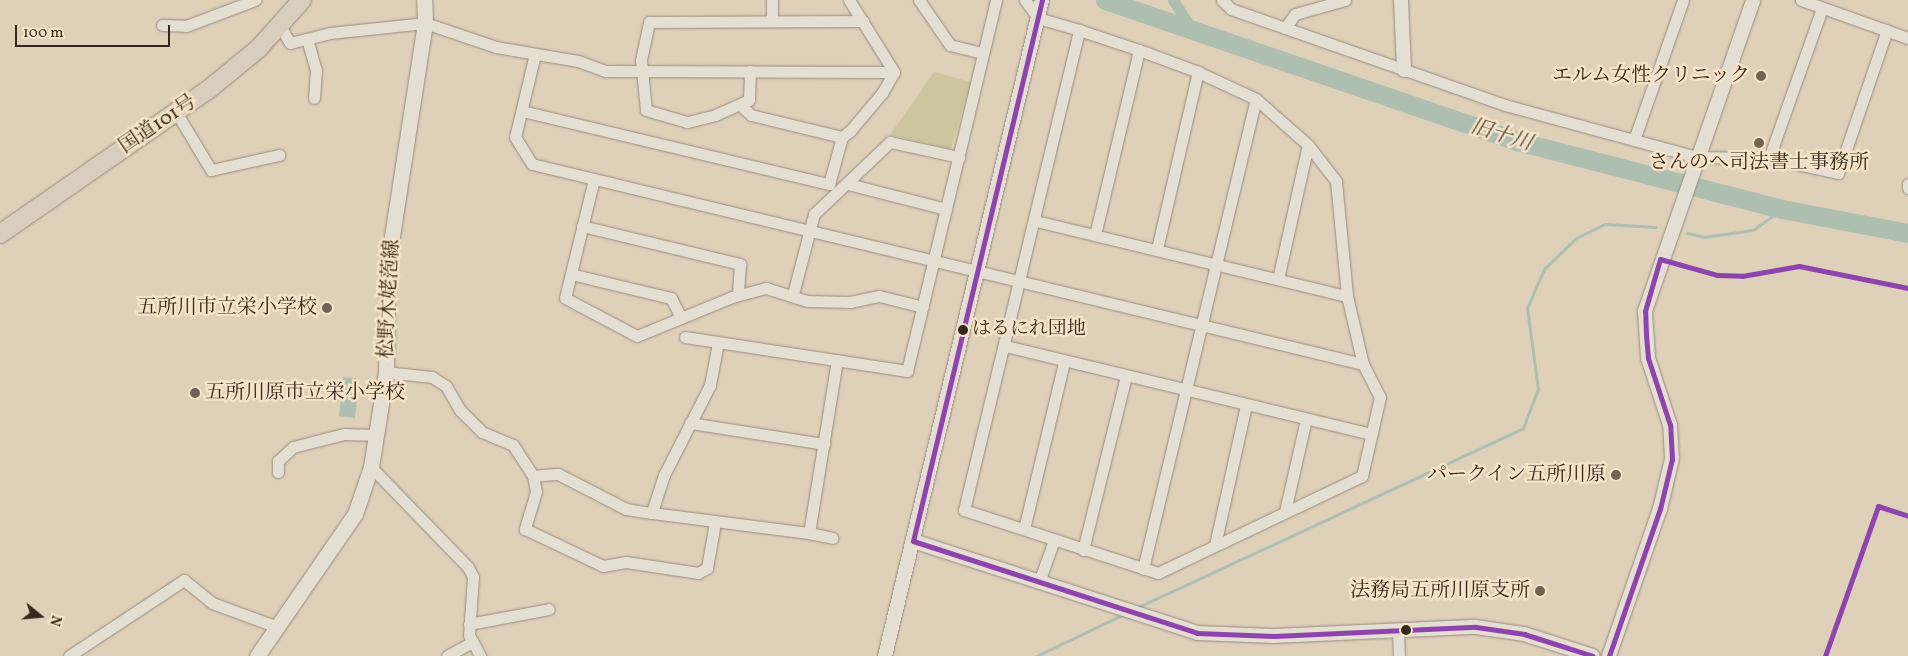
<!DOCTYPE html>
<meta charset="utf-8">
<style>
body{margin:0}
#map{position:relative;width:1908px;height:656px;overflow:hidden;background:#dfd0ba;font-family:Vollkorn,"Noto Serif JP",serif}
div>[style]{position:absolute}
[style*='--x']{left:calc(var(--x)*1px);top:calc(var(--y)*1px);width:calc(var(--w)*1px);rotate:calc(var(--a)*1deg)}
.green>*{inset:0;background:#ccc59d}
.water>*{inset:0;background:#aebfb0}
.stream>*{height:3px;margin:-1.5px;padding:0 1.5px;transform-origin:1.5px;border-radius:1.5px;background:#aebfb0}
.canal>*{height:11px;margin:-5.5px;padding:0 5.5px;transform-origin:5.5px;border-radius:5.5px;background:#aebfb0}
.river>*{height:19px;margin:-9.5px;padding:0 9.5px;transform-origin:9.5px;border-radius:9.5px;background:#aebfb0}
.roads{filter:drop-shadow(0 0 1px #958b7d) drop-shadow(0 0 1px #958b7d)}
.minor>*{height:11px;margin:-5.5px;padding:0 5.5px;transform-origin:5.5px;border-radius:5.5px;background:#e5ded2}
.tertiary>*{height:14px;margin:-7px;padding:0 7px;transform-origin:7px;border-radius:7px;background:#e5ded2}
.secondary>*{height:15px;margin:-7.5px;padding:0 7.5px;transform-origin:7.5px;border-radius:7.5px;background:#e5ded2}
.trunk>*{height:18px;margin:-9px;padding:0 9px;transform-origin:9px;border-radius:9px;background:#d9cebd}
.bus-1>*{height:5px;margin:-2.5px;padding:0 2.5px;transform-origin:2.5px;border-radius:2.5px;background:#8e44ad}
.dots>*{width:14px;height:14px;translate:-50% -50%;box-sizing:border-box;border:2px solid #f4e3c8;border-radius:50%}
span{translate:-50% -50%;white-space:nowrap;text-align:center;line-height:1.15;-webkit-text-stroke:5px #f4e3c8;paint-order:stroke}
.bus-label{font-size:19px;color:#37261b}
.left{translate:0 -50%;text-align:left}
.poi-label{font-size:20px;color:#37261b}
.right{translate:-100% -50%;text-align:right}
.street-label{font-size:20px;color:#37261b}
.water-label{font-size:21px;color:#504a3f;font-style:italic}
.north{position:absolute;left:15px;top:591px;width:50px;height:50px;-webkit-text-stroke:4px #f4e3c8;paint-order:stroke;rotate:107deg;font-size:14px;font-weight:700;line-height:20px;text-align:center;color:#37261b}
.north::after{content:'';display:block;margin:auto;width:18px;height:22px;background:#37261b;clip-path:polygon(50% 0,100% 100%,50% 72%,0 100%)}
.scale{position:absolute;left:15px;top:25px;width:155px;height:22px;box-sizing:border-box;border:2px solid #37261b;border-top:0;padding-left:6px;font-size:15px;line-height:18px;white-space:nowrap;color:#37261b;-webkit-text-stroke:4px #f4e3c8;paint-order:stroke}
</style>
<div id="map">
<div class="green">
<div style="clip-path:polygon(934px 72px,971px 82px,951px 149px,890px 135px)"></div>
</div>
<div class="water">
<div style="clip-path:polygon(343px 377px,359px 379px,355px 418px,339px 416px)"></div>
</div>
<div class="stream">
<div style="--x:1687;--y:233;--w:17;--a:13"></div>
<div style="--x:1704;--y:237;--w:49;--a:-8.1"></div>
<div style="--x:1753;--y:230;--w:36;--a:-36"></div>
<div style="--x:1136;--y:608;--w:427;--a:-24.9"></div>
<div style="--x:1523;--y:428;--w:42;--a:-69"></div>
<div style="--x:1538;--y:389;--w:82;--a:-97.7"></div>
<div style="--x:1527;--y:308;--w:43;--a:-66.4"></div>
<div style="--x:1544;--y:269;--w:45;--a:-44.1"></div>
<div style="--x:1576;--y:238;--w:32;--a:-26"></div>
<div style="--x:1605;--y:224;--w:51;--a:3.4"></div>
<div style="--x:1036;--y:656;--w:98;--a:-25.5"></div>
</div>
<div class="canal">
<div style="--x:1173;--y:0;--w:40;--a:57.1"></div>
</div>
<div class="river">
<div style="--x:1105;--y:0;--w:431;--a:18.9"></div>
<div style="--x:1513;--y:140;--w:278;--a:14.4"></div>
<div style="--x:1782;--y:209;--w:128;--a:10.8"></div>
</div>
<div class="roads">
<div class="minor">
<div style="--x:772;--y:0;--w:21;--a:90"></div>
<div style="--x:919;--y:0;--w:55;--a:55.4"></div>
<div style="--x:950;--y:45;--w:34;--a:14"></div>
<div style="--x:1025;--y:0;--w:22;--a:54"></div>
<div style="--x:1038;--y:18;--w:43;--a:16.3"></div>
<div style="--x:1079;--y:30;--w:63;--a:18.4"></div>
<div style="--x:1139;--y:50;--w:63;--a:20.4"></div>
<div style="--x:1198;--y:72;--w:64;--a:25"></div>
<div style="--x:1256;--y:99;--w:69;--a:41.5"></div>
<div style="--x:1308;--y:145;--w:46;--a:52.1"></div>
<div style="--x:1336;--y:181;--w:116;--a:84.5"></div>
<div style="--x:1347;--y:296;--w:70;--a:76.8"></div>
<div style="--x:1363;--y:364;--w:37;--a:63"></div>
<div style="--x:1380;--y:397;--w:81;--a:102.8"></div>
<div style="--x:1362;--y:476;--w:226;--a:154.6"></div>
<div style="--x:1158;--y:573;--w:204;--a:-162"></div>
<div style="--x:964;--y:510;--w:494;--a:-76.5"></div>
<div style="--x:1222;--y:0;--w:13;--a:45"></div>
<div style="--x:1231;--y:9;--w:290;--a:19.3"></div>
<div style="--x:1505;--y:105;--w:198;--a:15.2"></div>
<div style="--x:1696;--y:157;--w:73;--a:0.8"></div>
<div style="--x:1769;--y:158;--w:71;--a:12.3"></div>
<div style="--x:1838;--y:173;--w:151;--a:-71.1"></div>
<div style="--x:1801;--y:0;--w:114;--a:19.6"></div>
<div style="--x:279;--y:24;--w:22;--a:60"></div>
<div style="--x:290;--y:43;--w:41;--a:-14"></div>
<div style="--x:330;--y:33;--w:96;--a:-6"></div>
<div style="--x:425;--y:23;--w:75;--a:18.7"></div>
<div style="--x:496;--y:47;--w:83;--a:9.7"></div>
<div style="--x:578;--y:61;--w:30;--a:20"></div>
<div style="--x:606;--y:71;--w:288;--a:0.2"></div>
<div style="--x:162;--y:25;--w:24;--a:2"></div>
<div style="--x:186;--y:26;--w:74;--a:-20.6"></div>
<div style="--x:1285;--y:28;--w:17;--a:-54"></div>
<div style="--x:1295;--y:14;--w:52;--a:-15.6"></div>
<div style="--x:307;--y:39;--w:32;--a:74"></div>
<div style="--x:316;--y:70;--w:28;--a:94"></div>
<div style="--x:535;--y:54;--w:85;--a:103.5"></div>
<div style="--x:515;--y:137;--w:32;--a:58"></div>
<div style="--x:532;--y:164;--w:855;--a:13.53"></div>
<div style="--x:750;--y:71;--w:29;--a:92"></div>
<div style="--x:749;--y:100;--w:36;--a:156"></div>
<div style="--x:716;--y:115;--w:30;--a:166"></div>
<div style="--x:687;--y:122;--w:43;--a:-163.7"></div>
<div style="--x:646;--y:110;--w:50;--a:-95.7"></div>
<div style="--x:641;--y:60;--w:39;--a:-78"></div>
<div style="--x:649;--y:22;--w:214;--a:-0.3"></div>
<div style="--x:740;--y:105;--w:15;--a:42"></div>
<div style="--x:751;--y:115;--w:94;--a:13.6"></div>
<div style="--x:842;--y:137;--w:10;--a:-37"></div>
<div style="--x:850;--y:131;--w:50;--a:-49.9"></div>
<div style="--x:882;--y:93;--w:24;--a:-60"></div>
<div style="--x:894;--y:72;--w:85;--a:-122"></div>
<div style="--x:522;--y:111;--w:316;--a:13.4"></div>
<div style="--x:829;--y:184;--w:49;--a:-74.5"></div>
<div style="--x:176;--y:112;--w:68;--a:58.9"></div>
<div style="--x:211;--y:170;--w:70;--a:-12.4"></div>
<div style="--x:1634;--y:140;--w:148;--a:-70.7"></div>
<div style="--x:1769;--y:158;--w:159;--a:-70.5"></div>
<div style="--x:594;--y:179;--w:122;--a:103.7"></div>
<div style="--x:565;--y:298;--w:81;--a:27.8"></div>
<div style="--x:637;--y:336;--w:103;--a:-22.3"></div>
<div style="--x:732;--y:297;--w:35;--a:-15"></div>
<div style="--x:766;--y:288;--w:43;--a:17.6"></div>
<div style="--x:807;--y:301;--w:43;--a:1.3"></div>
<div style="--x:850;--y:302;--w:30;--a:-12"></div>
<div style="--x:879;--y:296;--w:45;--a:14"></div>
<div style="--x:848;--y:184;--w:101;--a:14.3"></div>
<div style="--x:1908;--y:184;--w:4;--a:90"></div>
<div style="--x:1036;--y:221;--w:320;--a:13.6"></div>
<div style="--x:582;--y:226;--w:163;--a:13.5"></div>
<div style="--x:740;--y:264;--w:31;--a:94"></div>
<div style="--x:1095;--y:235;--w:190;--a:-76.6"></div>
<div style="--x:1157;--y:249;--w:182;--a:-77"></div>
<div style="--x:571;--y:274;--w:103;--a:13.5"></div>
<div style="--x:671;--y:298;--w:22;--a:63"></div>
<div style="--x:1278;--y:279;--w:137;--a:-77.4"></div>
<div style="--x:793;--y:294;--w:83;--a:-75.3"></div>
<div style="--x:814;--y:214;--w:105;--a:-43.5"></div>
<div style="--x:890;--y:142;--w:71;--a:12.3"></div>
<div style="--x:685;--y:337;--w:225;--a:8.7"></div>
<div style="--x:907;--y:371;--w:382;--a:-76.5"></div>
<div style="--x:718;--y:343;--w:43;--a:100.8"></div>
<div style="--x:710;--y:385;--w:101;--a:117.1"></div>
<div style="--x:664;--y:475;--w:40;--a:108"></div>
<div style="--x:652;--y:513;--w:158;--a:7.3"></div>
<div style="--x:809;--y:533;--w:175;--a:-80.8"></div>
<div style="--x:1005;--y:346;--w:377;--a:13.5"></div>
<div style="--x:386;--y:372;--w:46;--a:6.2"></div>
<div style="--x:432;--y:377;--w:17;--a:33"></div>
<div style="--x:446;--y:386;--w:28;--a:60"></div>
<div style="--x:460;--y:410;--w:31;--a:45"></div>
<div style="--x:482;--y:432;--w:34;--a:23"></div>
<div style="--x:513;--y:445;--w:37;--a:57"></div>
<div style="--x:533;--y:476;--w:25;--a:-5"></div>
<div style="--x:558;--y:474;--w:76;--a:27.2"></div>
<div style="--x:626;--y:509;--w:26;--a:9"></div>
<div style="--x:690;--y:423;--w:136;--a:8.9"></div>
<div style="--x:371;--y:467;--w:139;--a:45.9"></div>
<div style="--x:468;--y:567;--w:11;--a:63"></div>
<div style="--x:473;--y:577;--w:58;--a:93.9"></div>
<div style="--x:469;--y:635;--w:24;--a:62"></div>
<div style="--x:278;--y:472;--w:11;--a:-90"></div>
<div style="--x:278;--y:461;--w:21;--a:-43"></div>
<div style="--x:293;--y:447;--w:53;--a:-14.3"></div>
<div style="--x:344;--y:434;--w:32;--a:2"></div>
<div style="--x:533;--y:476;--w:16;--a:79"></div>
<div style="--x:536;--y:492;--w:39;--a:107"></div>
<div style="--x:525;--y:529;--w:86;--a:25.4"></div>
<div style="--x:603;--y:566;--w:23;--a:-10"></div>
<div style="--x:626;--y:562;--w:73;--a:8.7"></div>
<div style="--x:698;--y:573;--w:10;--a:-29"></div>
<div style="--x:707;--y:568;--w:47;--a:-80.1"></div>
<div style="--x:1285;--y:511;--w:94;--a:-77.1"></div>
<div style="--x:1024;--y:529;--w:172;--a:-76.5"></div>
<div style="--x:809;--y:533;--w:24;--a:12"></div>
<div style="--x:1215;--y:545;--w:143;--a:-77.5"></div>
<div style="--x:1083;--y:550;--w:179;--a:-76.1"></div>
<div style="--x:1143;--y:569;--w:483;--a:-76.5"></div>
<div style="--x:1039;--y:582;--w:45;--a:-70.3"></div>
<div style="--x:469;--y:624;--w:81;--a:-10.6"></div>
<div style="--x:1398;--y:630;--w:26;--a:88"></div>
<div style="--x:69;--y:656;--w:138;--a:-33.5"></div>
<div style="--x:184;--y:580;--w:36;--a:39"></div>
<div style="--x:212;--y:603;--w:67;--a:20.1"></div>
<div style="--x:447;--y:656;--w:29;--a:-29"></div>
</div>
<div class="tertiary">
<div style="--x:1401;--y:0;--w:70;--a:87.5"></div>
<div style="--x:913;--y:541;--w:299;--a:17.9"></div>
<div style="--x:1197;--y:633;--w:77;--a:2.2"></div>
<div style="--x:1274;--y:636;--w:202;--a:-2.6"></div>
<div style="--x:1476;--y:627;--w:49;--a:8.3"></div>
<div style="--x:1524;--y:634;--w:72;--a:17.7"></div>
<div style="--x:885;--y:656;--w:675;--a:-76.54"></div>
<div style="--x:1609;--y:656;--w:156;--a:-70.9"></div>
<div style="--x:1660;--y:509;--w:51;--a:-76.5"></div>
<div style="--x:1672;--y:459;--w:34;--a:-93"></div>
<div style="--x:1670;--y:425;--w:71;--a:-108.2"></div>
<div style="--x:1648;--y:358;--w:47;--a:-93.7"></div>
<div style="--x:1645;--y:311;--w:329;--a:-70.8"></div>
</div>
<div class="secondary">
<div style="--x:257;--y:656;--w:173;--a:-55.4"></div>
<div style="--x:355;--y:514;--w:50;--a:-71.2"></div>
<div style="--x:371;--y:467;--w:96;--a:-81"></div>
<div style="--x:386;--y:372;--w:110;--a:-89"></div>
<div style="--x:388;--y:262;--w:242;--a:-81.2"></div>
<div style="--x:425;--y:23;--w:23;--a:-92"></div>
</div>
<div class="trunk">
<div style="--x:0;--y:234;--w:253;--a:-34.7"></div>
<div style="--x:208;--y:90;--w:65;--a:-39.4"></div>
<div style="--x:258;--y:49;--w:66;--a:-48.1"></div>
</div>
</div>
<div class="bus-1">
<div style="--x:1042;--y:0;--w:556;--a:103.41"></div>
<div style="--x:913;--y:541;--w:299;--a:17.9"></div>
<div style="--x:1197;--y:633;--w:77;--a:2.2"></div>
<div style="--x:1274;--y:636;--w:202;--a:-2.6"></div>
<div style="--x:1476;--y:627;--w:49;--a:8.3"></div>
<div style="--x:1524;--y:634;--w:72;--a:17.7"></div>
<div style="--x:1609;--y:656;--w:156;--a:-70.9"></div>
<div style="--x:1660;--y:509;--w:51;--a:-76.5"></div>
<div style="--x:1672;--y:459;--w:34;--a:-93"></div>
<div style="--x:1670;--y:425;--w:71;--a:-108.2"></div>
<div style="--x:1648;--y:358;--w:24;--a:-95"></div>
<div style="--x:1646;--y:334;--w:23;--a:-92"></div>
<div style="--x:1645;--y:311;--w:54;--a:-73.9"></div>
<div style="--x:1660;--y:259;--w:59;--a:15.7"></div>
<div style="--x:1717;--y:275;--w:25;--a:2"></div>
<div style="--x:1742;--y:276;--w:58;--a:-10"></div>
<div style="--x:1799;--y:266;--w:111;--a:11.4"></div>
<div style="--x:1825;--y:656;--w:159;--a:-70.5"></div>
<div style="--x:1878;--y:506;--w:32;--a:18"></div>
</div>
<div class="dots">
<div style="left:1761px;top:76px;background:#726253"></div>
<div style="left:1759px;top:143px;background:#726253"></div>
<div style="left:327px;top:308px;background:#726253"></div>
<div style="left:963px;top:330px;background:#37261b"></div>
<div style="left:195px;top:393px;background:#726253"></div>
<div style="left:1616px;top:475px;background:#726253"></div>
<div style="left:1540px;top:591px;background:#726253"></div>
<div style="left:1406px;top:630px;background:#37261b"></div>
</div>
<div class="bus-label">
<span class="left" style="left:972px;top:330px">はるにれ団地</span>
</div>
<div class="poi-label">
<span class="right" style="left:1750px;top:76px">エルム女性クリニック</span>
<span style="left:1759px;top:163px">さんのへ司法書士事務所</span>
<span class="right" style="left:317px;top:308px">五所川市立栄小学校</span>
<span class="left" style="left:205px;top:393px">五所川原市立栄小学校</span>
<span class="right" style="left:1606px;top:475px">パークイン五所川原</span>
<span class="right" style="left:1530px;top:591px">法務局五所川原支所</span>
</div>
<div class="street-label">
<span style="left:158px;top:125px;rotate:-34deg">国道101号</span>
<span style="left:390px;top:299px;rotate:-87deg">松野木姥萢線</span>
</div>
<div class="water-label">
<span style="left:1501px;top:136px;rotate:17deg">旧十川</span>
</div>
<div class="north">N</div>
<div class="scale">100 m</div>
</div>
